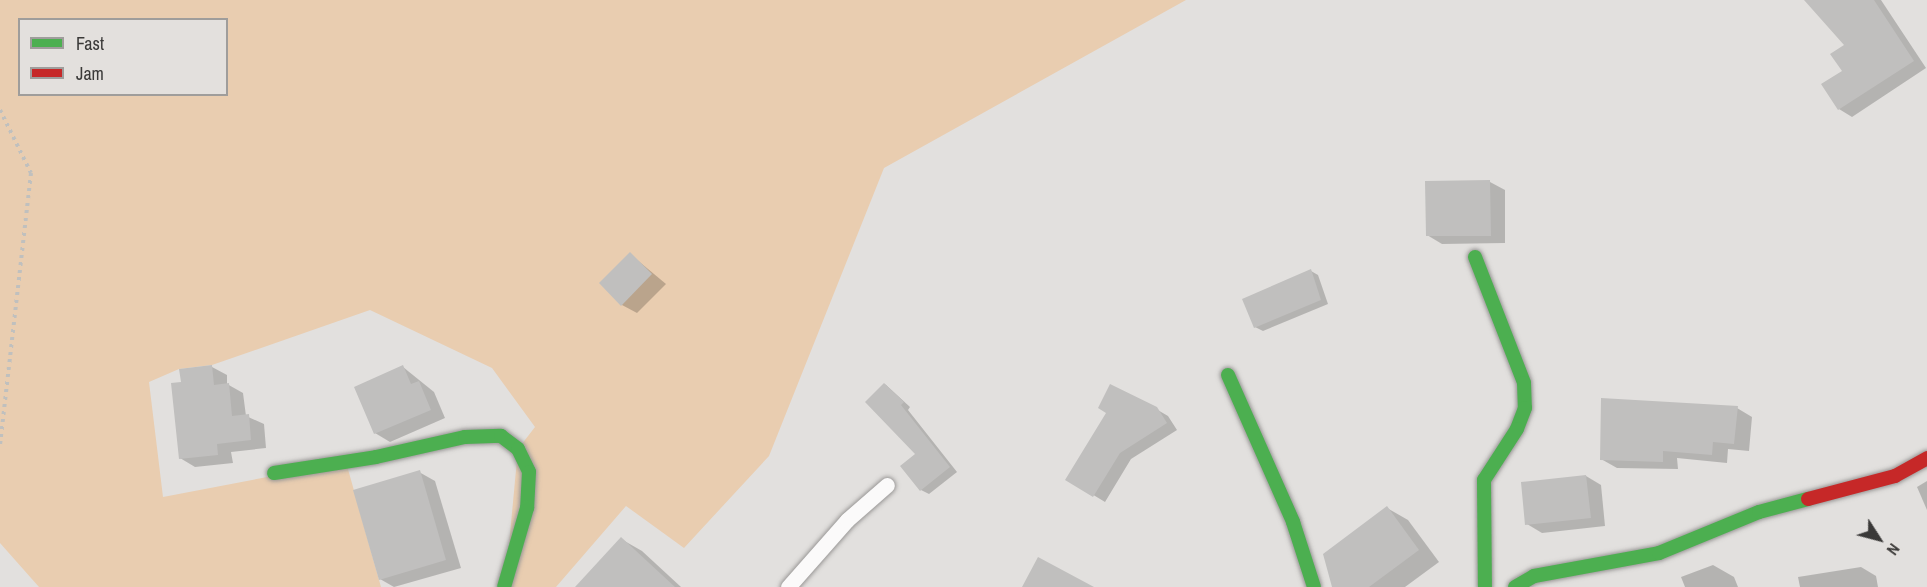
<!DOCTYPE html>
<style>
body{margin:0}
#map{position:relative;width:1927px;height:587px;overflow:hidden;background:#e2e0de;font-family:"Archivo Narrow",sans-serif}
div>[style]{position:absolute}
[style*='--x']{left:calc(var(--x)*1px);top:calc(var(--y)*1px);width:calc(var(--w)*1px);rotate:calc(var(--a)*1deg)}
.green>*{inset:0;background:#e9cdb0}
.shadow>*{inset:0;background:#0003}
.building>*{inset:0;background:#c0bfbe}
.path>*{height:4px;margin-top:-2px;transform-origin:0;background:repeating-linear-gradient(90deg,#c0c0be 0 3px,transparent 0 7.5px)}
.roads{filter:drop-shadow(0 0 2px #999796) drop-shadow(0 0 2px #999796)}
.lane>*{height:15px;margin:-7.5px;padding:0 7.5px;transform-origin:7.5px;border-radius:7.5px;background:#fbfafa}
.fast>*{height:14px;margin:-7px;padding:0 7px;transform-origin:7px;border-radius:7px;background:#4caf50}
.jam>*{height:14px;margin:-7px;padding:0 7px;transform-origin:7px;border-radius:7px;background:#c62828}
span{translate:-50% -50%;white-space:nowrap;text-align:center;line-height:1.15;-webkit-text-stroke:4.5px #e3e0dd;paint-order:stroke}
.legend{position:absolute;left:18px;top:18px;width:210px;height:78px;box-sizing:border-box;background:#e3e0dd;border:2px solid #9f9d9b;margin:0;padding:8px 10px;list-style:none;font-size:18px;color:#3a3938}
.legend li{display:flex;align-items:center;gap:12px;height:30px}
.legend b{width:30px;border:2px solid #9f9d9b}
.north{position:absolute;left:1849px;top:509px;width:60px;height:60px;-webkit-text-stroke:4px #e3e0dd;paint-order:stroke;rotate:126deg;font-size:16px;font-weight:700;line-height:24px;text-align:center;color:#3a3938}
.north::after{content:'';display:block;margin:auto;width:21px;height:27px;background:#3a3938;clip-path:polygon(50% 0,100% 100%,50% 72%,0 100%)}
</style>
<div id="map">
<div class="green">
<div style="clip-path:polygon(evenodd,0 0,1186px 0,884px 168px,769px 456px,684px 548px,626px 506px,556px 587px,505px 587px,518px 449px,535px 427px,492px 368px,370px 310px,212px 365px,179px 369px,149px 382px,163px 497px,346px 462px,381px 587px,39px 587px,0 543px,0 0,20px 20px,226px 20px,226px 94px,20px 94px,20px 20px)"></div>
</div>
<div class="shadow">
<div style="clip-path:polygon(1814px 0,1881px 0,1926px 68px,1852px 117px,1839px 109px,1823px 85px,1844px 72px,1846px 45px)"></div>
<div style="clip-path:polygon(1490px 182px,1505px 190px,1505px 243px,1442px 244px,1427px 235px)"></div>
<div style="clip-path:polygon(630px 254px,666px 284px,637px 313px,622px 305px)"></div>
<div style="clip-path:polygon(1311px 271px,1318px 275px,1328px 304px,1263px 331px,1255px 327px)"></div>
<div style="clip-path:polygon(212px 367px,227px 375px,227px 384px,243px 393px,246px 416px,264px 424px,266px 448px,231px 452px,233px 463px,195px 467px,180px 458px,182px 383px)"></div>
<div style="clip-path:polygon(403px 367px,434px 392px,445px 418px,390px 442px,375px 433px)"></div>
<div style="clip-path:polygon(885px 384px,910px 407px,908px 410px,957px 472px,929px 494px,921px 490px,917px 454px)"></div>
<div style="clip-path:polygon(1737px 408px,1752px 417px,1749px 451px,1728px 449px,1727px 463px,1677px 458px,1678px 469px,1617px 468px,1601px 459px)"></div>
<div style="clip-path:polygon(1156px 409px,1168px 416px,1177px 430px,1131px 459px,1105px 502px,1067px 479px)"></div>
<div style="clip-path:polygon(419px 472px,435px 481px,461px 568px,394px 587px,380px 579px)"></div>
<div style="clip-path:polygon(1586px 476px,1601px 485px,1605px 526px,1542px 533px,1527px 524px)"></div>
<div style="clip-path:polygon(1927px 481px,1927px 510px,1917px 487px)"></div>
<div style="clip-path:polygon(1387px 508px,1408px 520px,1439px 562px,1405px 587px,1333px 587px)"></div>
<div style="clip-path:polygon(621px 539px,642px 551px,681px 587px,587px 587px)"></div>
<div style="clip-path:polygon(1713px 565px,1734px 577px,1738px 587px,1685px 587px,1681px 577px)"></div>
<div style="clip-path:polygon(1861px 567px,1876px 576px,1878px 587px,1800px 587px,1798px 577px)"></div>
</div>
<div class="building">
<div style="clip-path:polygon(1804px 0,1874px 0,1914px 61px,1838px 110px,1821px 84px,1842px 71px,1830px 54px,1844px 45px)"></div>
<div style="clip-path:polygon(1490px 180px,1491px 236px,1426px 236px,1425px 181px)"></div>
<div style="clip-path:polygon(630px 252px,652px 274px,621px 306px,599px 283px)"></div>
<div style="clip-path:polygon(1311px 269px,1321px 300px,1254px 328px,1242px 299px)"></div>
<div style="clip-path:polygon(212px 365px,214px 385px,229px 383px,232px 416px,249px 414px,251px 440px,217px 444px,218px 455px,179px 459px,171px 383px,181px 382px,179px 369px)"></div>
<div style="clip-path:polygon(403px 365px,411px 384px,419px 381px,431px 410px,374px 434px,354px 387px)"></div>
<div style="clip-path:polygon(884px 383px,904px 402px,901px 405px,950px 467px,920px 491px,900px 466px,915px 454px,865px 402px)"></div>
<div style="clip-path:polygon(1110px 384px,1157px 407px,1167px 423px,1120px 453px,1093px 497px,1065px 480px,1106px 413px,1098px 408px)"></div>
<div style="clip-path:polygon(1601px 398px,1738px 406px,1734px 444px,1713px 442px,1712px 455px,1663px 451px,1663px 462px,1600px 460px)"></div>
<div style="clip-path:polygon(420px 470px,446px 560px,379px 580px,353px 490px)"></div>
<div style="clip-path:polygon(1586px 475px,1591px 518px,1525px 525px,1521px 482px)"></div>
<div style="clip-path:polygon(1387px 506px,1419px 550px,1369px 587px,1332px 587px,1323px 554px)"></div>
<div style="clip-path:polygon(621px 537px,675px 587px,575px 587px)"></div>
<div style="clip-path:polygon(1038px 557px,1094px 587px,1022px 587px)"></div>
</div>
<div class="path">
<div style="--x:0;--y:110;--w:70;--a:63.8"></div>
<div style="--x:31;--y:173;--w:275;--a:96.5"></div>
</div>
<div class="roads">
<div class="lane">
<div style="--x:788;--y:587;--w:89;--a:-48.6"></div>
<div style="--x:847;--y:520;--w:53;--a:-41.2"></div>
</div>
<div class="fast">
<div style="--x:1475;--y:257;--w:135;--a:68.7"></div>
<div style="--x:1524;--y:383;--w:25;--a:88"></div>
<div style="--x:1525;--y:408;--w:22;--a:111"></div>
<div style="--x:1517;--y:429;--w:61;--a:122.9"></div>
<div style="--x:1484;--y:480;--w:107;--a:89.5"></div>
<div style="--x:1228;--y:375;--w:161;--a:66.1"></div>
<div style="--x:1293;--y:522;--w:68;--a:72.1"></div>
<div style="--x:274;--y:473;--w:103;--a:-8.9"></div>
<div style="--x:376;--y:457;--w:91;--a:-12.7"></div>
<div style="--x:465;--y:437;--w:36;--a:-2"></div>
<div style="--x:501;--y:436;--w:21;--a:37"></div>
<div style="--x:518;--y:449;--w:25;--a:64"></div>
<div style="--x:529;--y:472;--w:36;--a:93"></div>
<div style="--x:527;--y:508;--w:82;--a:106.2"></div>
<div style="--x:1515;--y:587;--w:22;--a:-30"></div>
<div style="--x:1534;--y:576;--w:127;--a:-10.4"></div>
<div style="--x:1659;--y:553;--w:108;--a:-22.3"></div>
<div style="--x:1759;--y:512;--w:51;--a:-14.9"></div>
</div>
<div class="jam">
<div style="--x:1808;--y:499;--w:90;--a:-14.8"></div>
<div style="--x:1895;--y:476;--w:37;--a:-29"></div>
</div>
</div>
<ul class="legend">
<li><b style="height:8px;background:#4caf50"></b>Fast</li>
<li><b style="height:8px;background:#c62828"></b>Jam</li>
</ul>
<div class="north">N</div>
</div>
